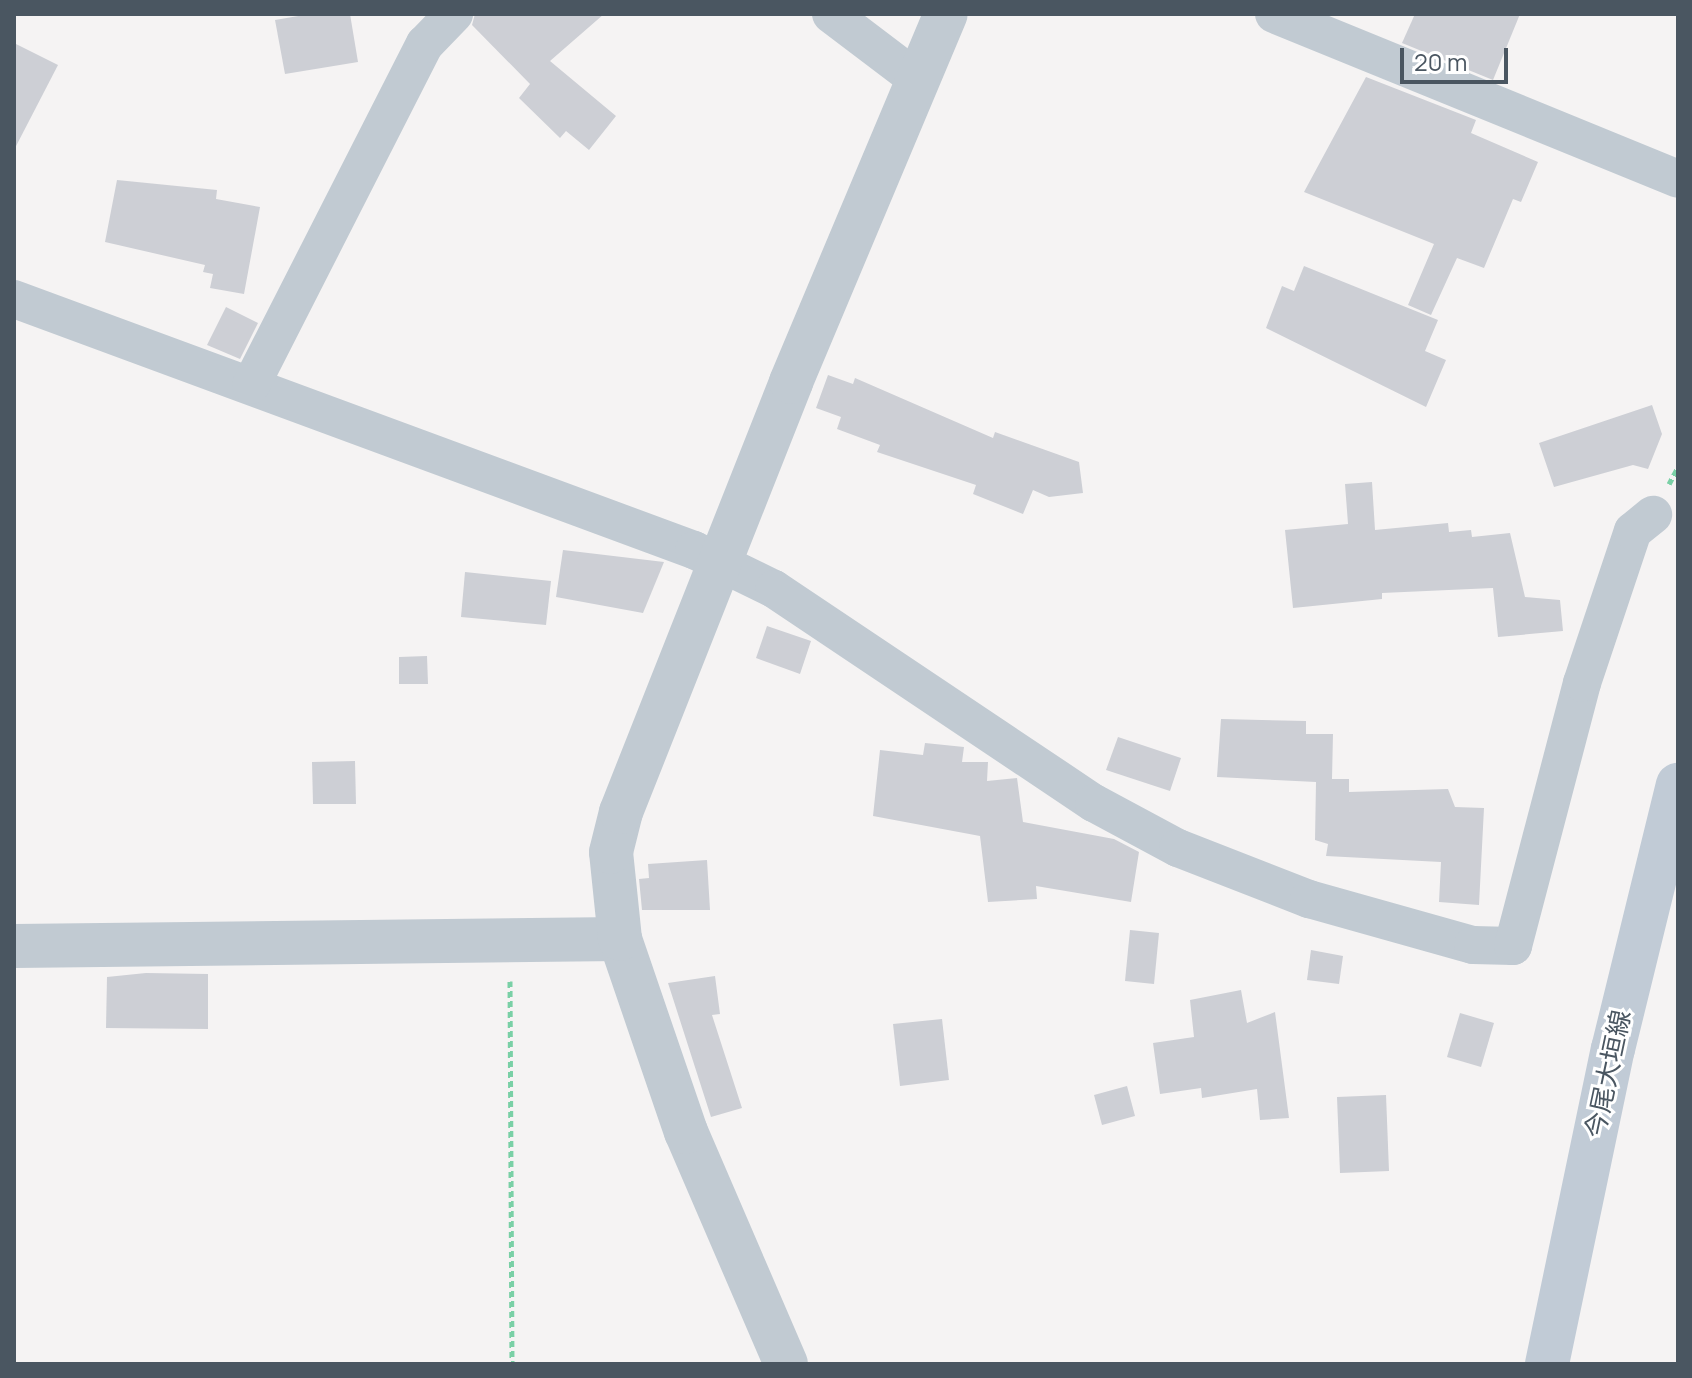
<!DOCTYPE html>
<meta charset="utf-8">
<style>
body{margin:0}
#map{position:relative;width:1692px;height:1378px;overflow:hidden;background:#f5f3f3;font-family:Manrope,"Noto Sans JP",sans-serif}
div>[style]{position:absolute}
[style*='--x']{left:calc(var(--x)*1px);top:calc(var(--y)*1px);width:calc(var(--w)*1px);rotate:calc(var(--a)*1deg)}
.building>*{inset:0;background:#cdcfd5}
.path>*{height:5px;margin-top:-2.5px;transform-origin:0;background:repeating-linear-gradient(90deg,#7ad0a6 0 6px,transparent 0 10px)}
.minor>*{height:38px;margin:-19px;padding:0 19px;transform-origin:19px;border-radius:19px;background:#c1cad2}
.tertiary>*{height:44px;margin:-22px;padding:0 22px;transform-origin:22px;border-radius:22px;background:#c1cad2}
.secondary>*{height:44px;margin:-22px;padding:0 22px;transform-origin:22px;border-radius:22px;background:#c1cbd6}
span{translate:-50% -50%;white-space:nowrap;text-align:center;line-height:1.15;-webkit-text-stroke:6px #fff;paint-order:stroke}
.street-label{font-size:26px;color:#4a5661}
.frame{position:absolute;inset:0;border:16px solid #4a5661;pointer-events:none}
.scale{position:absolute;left:1400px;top:48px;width:108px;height:36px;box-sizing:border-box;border:4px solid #4a5661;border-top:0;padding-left:10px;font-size:24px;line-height:28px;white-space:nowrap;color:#4a5661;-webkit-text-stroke:6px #fff;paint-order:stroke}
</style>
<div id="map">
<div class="building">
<div style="clip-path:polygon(310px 14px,350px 14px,358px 62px,285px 74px,275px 20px)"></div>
<div style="clip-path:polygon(475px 14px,604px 14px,550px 61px,616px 116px,589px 150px,566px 131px,560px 138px,519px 98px,530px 84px,472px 25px)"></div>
<div style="clip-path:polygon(1415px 14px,1520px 14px,1493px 80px,1402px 43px)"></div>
<div style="clip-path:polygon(14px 43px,58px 65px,14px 150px)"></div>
<div style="clip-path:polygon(1366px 77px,1476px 120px,1471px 133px,1538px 162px,1521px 202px,1513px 199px,1484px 268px,1457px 258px,1431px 315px,1408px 305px,1434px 244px,1304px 192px)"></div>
<div style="clip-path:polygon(117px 180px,217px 190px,216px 199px,260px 207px,244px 294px,210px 288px,213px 274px,203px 272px,205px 265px,105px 242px)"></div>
<div style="clip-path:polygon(1304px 266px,1438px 320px,1425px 351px,1446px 360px,1426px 407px,1266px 328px,1282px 286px,1294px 291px)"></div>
<div style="clip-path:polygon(226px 307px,258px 323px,240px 359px,207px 345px)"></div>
<div style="clip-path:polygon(828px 375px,853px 384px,855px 378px,993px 438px,995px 432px,1079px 462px,1083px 493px,1049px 497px,1033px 490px,1023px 514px,973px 494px,976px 485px,877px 452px,880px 445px,837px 429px,841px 417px,816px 408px)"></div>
<div style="clip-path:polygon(1652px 405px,1662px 434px,1648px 469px,1633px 465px,1554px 487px,1539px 443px)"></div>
<div style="clip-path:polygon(1372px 482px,1375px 530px,1448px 523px,1449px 532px,1471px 530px,1472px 537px,1510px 533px,1525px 597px,1560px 600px,1563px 631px,1498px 637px,1493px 588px,1382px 593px,1382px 599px,1293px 608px,1285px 530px,1348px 524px,1345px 484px)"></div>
<div style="clip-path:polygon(563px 550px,664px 562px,643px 613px,556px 597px)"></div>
<div style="clip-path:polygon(465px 572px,551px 581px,546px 625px,461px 617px)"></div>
<div style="clip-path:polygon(767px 626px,811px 641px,800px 674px,756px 658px)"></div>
<div style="clip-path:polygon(427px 656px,428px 684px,399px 684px,399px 657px)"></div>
<div style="clip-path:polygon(1221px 719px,1306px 721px,1306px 734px,1333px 734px,1332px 779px,1349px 779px,1349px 792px,1448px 789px,1455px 807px,1484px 808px,1479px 905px,1439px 902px,1441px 862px,1326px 856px,1328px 844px,1315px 840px,1316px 782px,1217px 777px)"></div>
<div style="clip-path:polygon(1118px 737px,1181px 758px,1170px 791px,1106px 770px)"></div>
<div style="clip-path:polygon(925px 743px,964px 747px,962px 762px,988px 762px,987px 781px,1017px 778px,1023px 822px,1114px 839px,1139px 852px,1131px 902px,1036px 886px,1037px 899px,988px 902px,980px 836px,873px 816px,880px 750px,923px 755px)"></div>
<div style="clip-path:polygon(355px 761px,356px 804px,313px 804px,312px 762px)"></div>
<div style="clip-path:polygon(707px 860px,710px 910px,642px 910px,639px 879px,649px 878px,648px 864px)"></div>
<div style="clip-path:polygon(1130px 930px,1159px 933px,1154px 984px,1125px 981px)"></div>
<div style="clip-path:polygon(1311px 950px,1343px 956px,1339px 984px,1307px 980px)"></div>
<div style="clip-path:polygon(146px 973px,208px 974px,208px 1029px,106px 1028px,107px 977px)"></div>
<div style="clip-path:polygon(715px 976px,720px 1014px,712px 1015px,742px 1108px,711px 1117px,668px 983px)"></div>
<div style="clip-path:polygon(1241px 990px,1247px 1023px,1275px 1012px,1289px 1118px,1260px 1120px,1257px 1089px,1202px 1098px,1201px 1088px,1160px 1094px,1153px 1043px,1194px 1037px,1190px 1000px)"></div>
<div style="clip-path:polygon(1460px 1013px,1494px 1023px,1481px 1067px,1447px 1057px)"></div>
<div style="clip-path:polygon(942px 1019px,949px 1080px,900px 1086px,893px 1024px)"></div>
<div style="clip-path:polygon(1127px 1086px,1135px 1116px,1102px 1125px,1094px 1095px)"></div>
<div style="clip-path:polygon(1386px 1095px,1389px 1171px,1340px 1173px,1337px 1097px)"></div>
</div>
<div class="path">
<div style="--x:1669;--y:484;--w:19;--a:-62"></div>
<div style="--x:510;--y:981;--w:383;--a:89.7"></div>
</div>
<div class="minor">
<div style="--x:831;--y:14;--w:109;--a:37.2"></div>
<div style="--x:1274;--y:14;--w:436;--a:22.2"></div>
<div style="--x:14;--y:299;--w:725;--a:20.26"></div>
<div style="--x:694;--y:550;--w:89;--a:26"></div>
<div style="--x:774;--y:589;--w:385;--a:33.8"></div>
<div style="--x:1094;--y:803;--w:95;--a:28.2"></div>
<div style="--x:1178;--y:848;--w:141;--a:21.3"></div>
<div style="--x:1309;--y:899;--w:170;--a:15.7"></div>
<div style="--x:1473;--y:945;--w:40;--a:1.4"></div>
<div style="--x:1513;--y:946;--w:272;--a:-75.3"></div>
<div style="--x:1582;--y:683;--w:160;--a:-71.5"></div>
<div style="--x:1633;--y:531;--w:26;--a:-39"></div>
<div style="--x:251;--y:385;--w:383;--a:-63"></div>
<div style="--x:425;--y:44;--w:42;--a:-46"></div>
</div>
<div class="tertiary">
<div style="--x:14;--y:946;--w:606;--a:-0.66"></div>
<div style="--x:786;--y:1364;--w:253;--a:-113.3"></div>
<div style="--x:686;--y:1132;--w:204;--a:-108.9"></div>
<div style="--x:620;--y:939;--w:87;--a:-95.9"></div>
<div style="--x:611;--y:852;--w:41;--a:-76"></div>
<div style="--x:621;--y:812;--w:462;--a:-68.4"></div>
<div style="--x:791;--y:382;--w:399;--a:-67.2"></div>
</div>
<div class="secondary">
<div style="--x:1547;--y:1364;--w:322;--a:-78.2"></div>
<div style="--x:1613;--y:1049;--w:272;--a:-76.2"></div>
</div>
<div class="street-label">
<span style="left:1608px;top:1074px;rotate:-78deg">今尾大垣線</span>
</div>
<div class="frame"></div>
<div class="scale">20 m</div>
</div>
